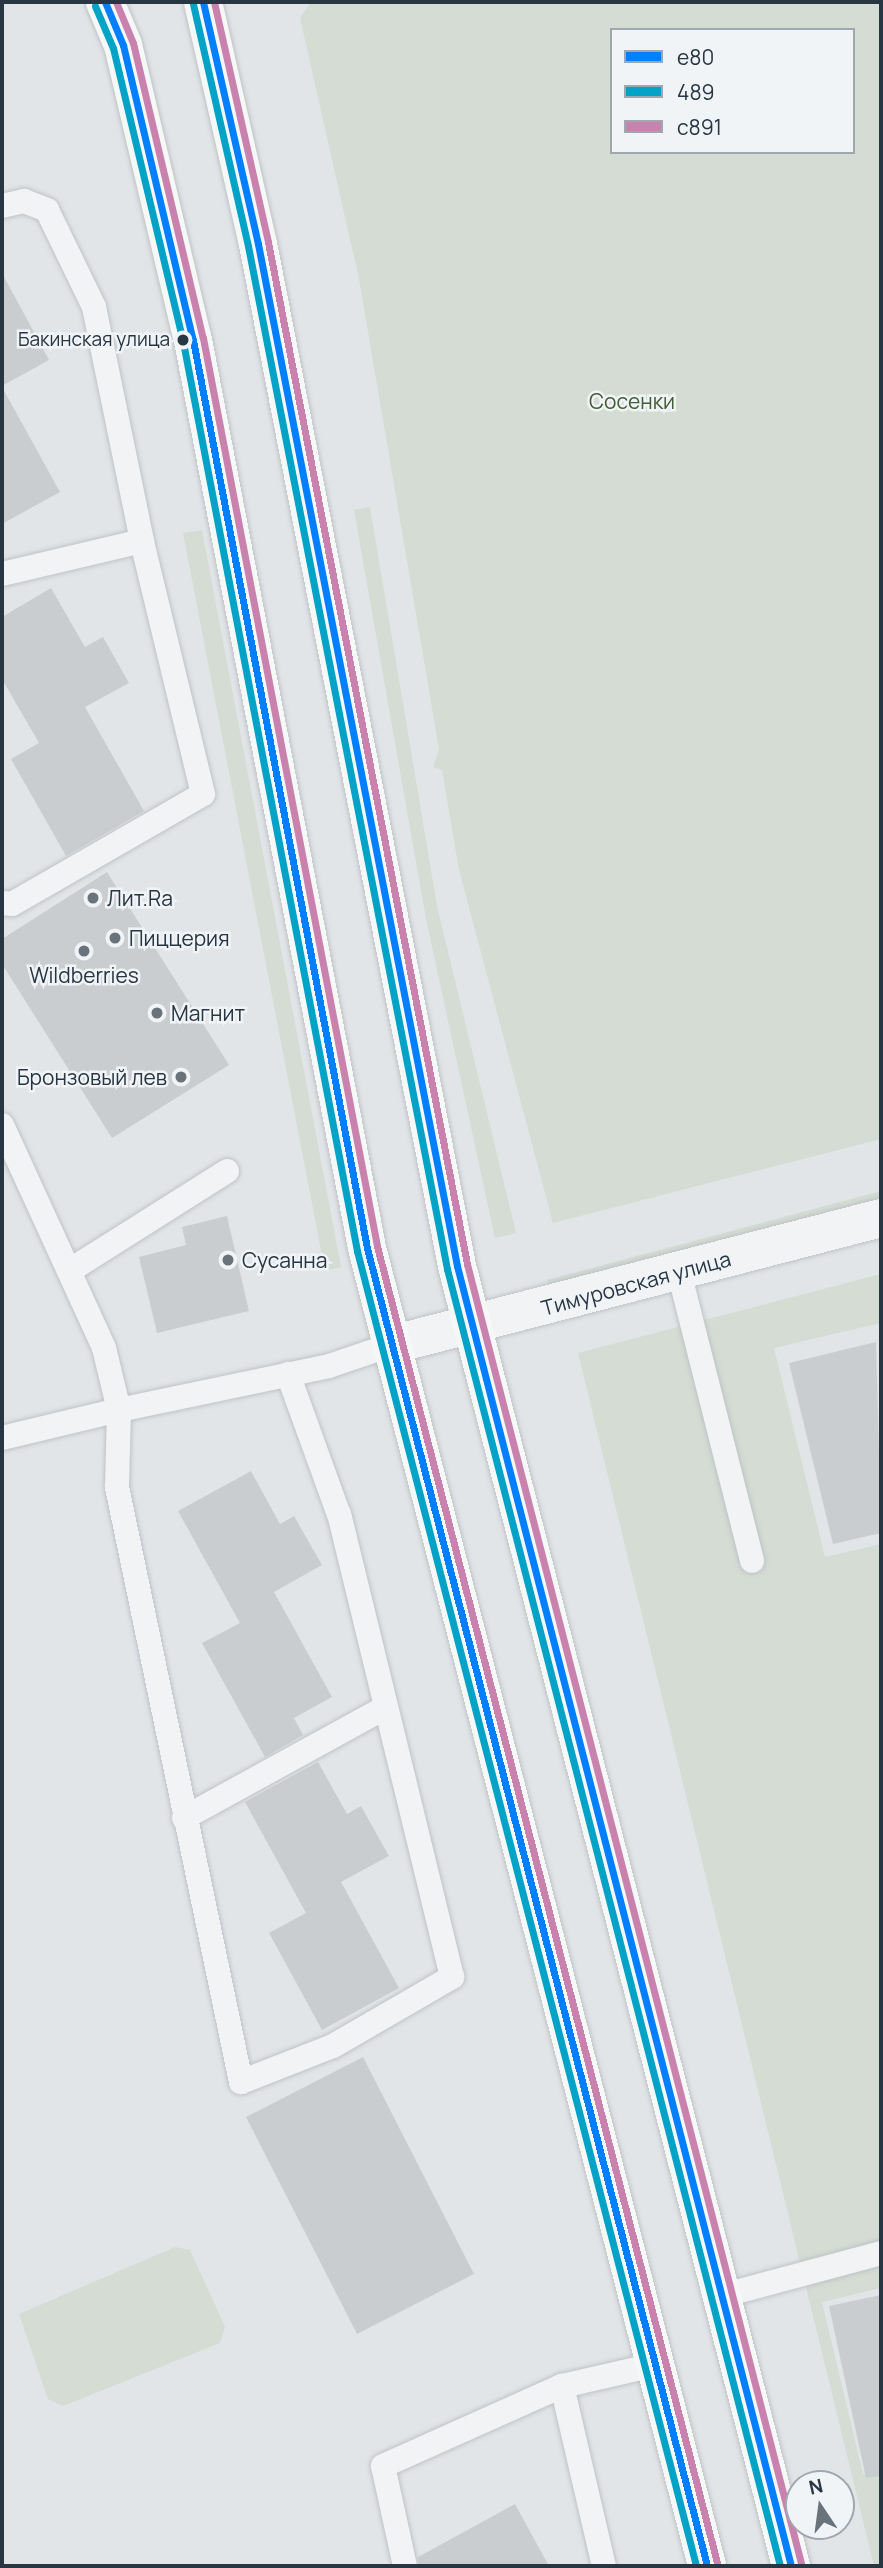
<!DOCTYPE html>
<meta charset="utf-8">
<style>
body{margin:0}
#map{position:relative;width:883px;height:2568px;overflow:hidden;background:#e2e5e8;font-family:Manrope,sans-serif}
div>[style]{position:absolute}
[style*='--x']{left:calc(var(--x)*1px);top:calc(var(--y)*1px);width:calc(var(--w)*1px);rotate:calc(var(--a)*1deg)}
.green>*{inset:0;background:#d4dcd3}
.building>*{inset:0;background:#cacdd0}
.roads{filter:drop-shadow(0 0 2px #c0c3c6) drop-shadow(0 0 2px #c0c3c6)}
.lane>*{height:24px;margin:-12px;padding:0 12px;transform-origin:12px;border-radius:12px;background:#f2f3f4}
.street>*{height:38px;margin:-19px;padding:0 19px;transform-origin:19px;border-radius:19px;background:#f2f3f4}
.primary>*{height:38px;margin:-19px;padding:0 19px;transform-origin:19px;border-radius:19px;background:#f6f7f7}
.bus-1>*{height:7px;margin:-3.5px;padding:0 3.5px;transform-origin:3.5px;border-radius:3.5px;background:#007ffe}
.bus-2>*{height:7px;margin:-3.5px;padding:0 3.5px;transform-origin:3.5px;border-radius:3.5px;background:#02a3c7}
.bus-3>*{height:7px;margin:-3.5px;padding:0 3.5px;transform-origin:3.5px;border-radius:3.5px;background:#c981ae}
.dots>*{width:19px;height:19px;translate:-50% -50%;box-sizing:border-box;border:4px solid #f0f4f7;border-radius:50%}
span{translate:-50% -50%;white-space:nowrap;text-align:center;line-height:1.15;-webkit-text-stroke:5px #f0f4f7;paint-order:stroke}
.bus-label{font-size:19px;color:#283542}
.right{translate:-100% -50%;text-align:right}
.park-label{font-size:21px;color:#425f34}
.poi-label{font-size:21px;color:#283542}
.left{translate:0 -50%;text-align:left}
.street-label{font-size:21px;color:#283542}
.frame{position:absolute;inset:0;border:4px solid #283542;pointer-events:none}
.legend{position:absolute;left:610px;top:28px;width:245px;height:126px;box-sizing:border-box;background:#f0f4f7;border:2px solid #a0a8af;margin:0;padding:9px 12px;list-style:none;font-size:21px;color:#283542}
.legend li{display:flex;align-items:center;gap:14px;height:35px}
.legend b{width:35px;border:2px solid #a0a8af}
.north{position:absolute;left:785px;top:2470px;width:70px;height:70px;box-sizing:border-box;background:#f0f4f7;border:2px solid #a0a8af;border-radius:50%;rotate:347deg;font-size:19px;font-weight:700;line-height:28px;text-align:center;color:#283542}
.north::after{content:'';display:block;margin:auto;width:24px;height:32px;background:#69737c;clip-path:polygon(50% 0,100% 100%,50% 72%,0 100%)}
</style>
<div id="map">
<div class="green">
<div style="clip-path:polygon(evenodd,311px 2px,881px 2px,881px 1139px,553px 1223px,459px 870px,442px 770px,433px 767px,439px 749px,359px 279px,300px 18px,311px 2px,612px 30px,853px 30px,853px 152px,612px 152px,612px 30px)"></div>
<div style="clip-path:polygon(370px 507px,437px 906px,516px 1233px,495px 1238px,426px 919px,354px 510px)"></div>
<div style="clip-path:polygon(202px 530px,341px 1267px,325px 1271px,183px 533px)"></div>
<div style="clip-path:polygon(881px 1191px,881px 1203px,549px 1291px,547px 1280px)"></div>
<div style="clip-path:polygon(881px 1274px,881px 1323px,774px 1348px,825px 1557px,881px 1544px,881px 2288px,822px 2302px,863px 2474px,881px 2471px,881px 2566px,874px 2566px,578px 1353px)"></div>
<div style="clip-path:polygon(175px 2247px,190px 2250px,225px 2327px,220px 2343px,63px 2406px,48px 2399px,19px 2314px)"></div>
</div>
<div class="building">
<div style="clip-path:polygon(2px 273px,49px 360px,2px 386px)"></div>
<div style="clip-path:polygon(2px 387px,60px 492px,2px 524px)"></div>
<div style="clip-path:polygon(51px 588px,85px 647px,103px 637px,129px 683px,85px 707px,144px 811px,66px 856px,11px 759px,39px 743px,2px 679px,2px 617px)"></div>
<div style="clip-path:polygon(107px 872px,229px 1065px,112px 1138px,2px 964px,2px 939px)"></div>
<div style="clip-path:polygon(227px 1216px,249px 1311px,157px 1333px,139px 1257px,186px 1245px,182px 1227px)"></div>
<div style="clip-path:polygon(876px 1342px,881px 1533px,833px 1544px,789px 1363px)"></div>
<div style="clip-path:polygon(251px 1471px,280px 1524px,294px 1516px,322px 1565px,274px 1592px,332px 1697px,294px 1718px,303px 1735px,265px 1757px,202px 1643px,240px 1623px,178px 1511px)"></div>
<div style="clip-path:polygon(318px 1762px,347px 1814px,361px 1806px,389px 1856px,341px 1882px,399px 1988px,322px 2030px,269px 1933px,306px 1913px,245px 1802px)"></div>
<div style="clip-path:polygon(363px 2057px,474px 2274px,357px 2334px,246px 2117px)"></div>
<div style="clip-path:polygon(881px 2295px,881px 2476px,866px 2478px,829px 2306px)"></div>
<div style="clip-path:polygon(515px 2504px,549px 2566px,419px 2566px,418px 2557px)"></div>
</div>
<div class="roads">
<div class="lane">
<div style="--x:2;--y:206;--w:23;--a:-13"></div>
<div style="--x:24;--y:201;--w:25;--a:21"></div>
<div style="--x:47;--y:210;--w:108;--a:64.1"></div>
<div style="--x:94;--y:307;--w:239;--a:78.4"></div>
<div style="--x:142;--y:541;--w:144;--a:166.7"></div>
<div style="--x:2;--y:903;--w:10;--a:6"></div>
<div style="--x:12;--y:904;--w:220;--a:-29.9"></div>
<div style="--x:203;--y:794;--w:260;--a:-103.6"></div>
<div style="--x:2;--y:1125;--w:245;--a:65.4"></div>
<div style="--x:104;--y:1348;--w:64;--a:76.4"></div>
<div style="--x:119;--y:1410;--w:215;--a:-11.8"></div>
<div style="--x:329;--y:1366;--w:65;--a:-18.7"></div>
<div style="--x:69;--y:1271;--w:187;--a:-32.3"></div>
<div style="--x:679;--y:1272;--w:298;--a:75.8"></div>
<div style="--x:2;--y:1438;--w:120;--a:-13.5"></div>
<div style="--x:119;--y:1410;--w:77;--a:91.5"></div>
<div style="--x:117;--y:1487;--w:608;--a:78.23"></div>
<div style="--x:241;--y:2082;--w:99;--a:-21.4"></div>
<div style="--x:333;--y:2046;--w:138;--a:-30.1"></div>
<div style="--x:452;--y:1977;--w:476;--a:-103.7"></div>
<div style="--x:339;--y:1515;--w:150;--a:-109.9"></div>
<div style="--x:184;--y:1818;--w:230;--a:-28.8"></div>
<div style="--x:721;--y:2296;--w:166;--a:-15"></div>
<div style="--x:562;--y:2386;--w:185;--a:76.9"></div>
<div style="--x:405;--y:2566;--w:102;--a:-102.4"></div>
<div style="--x:383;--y:2466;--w:196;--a:-24.1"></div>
<div style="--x:562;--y:2386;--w:98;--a:-12.9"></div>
</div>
<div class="street">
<div style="--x:391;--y:1345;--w:506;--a:-14.53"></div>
</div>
<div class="primary">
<div style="--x:105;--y:2;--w:47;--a:67.3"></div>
<div style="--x:123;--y:45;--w:303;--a:76.7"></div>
<div style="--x:193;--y:340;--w:925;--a:79.15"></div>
<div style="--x:367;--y:1248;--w:1361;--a:75.53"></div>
<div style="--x:203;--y:2;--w:248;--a:77.2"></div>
<div style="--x:258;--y:244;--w:1041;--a:78.98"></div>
<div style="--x:457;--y:1266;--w:1342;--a:75.59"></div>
</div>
</div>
<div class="bus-1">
<div style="--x:105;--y:2;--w:47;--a:67.3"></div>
<div style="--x:123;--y:45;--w:303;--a:76.7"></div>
<div style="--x:193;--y:340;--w:925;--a:79.15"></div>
<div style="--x:367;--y:1248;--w:1361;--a:75.53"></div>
<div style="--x:203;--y:2;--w:248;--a:77.2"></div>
<div style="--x:258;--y:244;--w:1041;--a:78.98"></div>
<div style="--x:457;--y:1266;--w:1342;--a:75.59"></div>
</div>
<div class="bus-2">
<div style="--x:193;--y:4;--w:248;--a:77.2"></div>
<div style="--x:248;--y:246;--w:1042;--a:78.99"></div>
<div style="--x:447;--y:1269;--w:1339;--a:75.6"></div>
<div style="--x:95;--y:6;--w:46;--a:66.8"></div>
<div style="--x:113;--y:48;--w:302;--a:76.6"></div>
<div style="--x:183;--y:342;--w:926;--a:79.16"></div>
<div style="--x:357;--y:1251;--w:1358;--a:75.54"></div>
</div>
<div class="bus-3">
<div style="--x:116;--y:2;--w:44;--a:67.5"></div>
<div style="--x:133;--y:43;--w:303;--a:76.7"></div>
<div style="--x:203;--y:338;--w:925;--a:79.15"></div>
<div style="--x:377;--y:1246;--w:1360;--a:75.52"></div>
<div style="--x:214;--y:2;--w:246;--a:77.3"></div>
<div style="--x:268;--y:242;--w:1041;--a:78.98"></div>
<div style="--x:467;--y:1264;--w:1341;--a:75.58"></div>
</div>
<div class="dots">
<div style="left:183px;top:340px;background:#283542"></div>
<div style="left:93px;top:898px;background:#69737c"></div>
<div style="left:115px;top:938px;background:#69737c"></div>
<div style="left:84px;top:951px;background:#69737c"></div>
<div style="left:157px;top:1013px;background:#69737c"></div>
<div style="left:181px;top:1077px;background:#69737c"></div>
<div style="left:228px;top:1260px;background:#69737c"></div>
</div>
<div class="bus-label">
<span class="right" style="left:170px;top:340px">Бакинская улица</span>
</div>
<div class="park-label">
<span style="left:632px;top:401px">Сосенки</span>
</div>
<div class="poi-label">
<span class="left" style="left:107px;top:898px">Лит.Ra</span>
<span class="left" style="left:129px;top:938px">Пиццерия</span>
<span style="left:84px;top:975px">Wildberries</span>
<span class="left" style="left:171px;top:1013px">Магнит</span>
<span class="right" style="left:167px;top:1077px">Бронзовый лев</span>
<span class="left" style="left:242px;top:1260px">Сусанна</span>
</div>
<div class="street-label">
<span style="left:636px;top:1283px;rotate:-15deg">Тимуровская улица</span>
</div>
<div class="frame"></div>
<ul class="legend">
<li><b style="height:9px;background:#007ffe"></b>е80</li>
<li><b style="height:9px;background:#02a3c7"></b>489</li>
<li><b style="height:9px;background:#c981ae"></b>с891</li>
</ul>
<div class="north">N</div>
</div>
